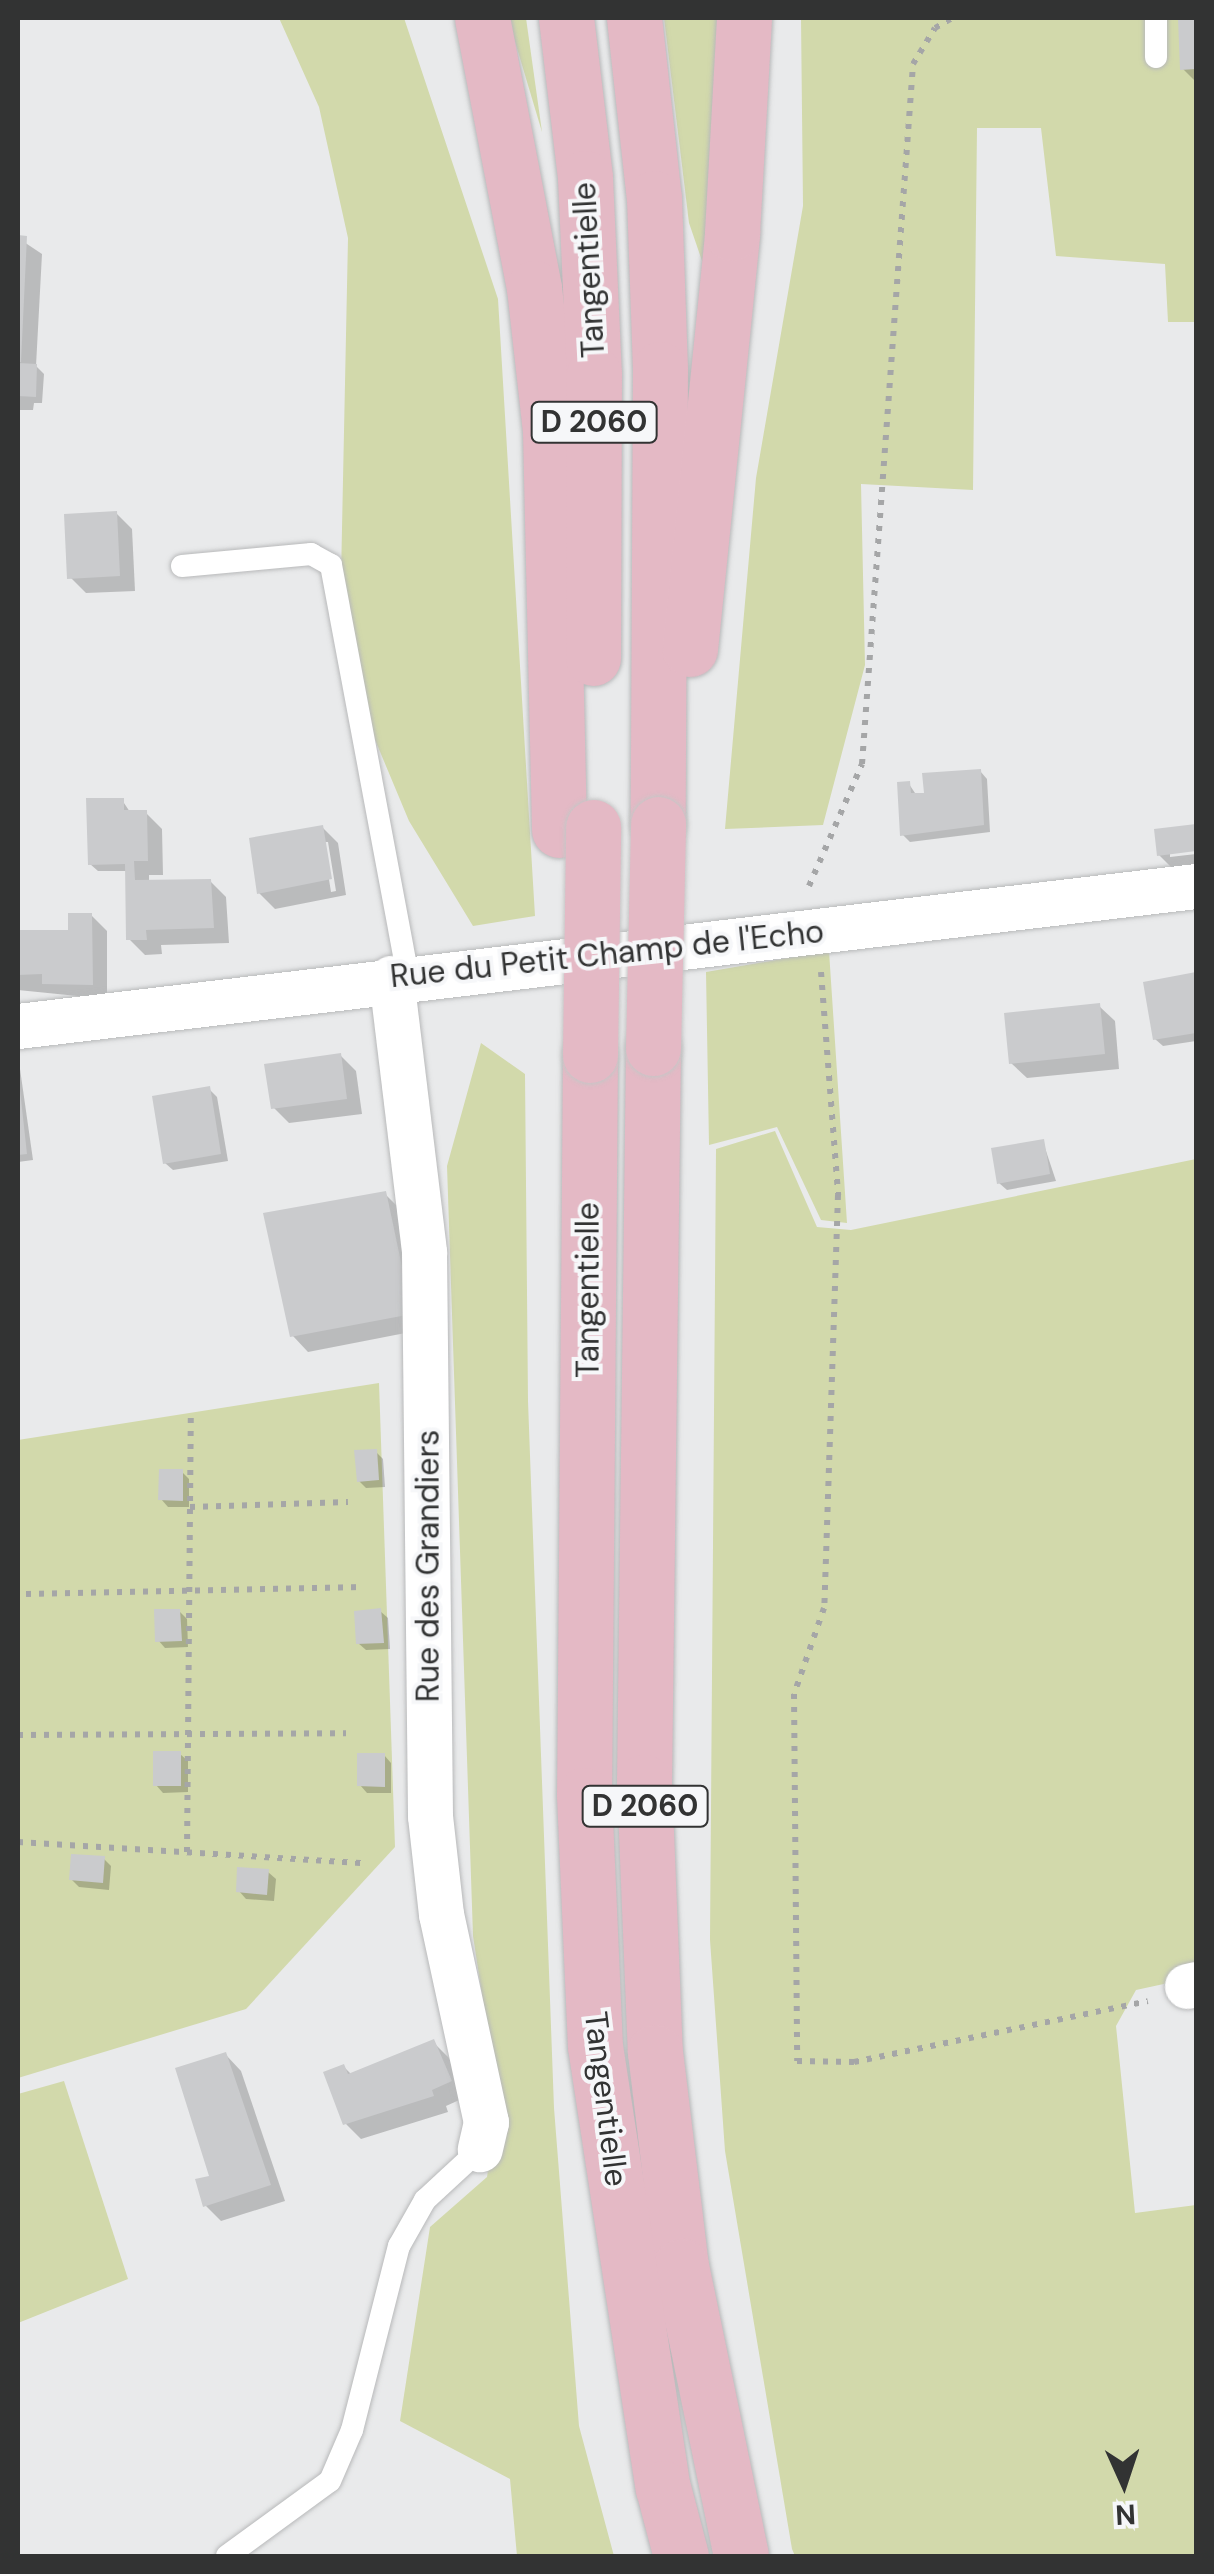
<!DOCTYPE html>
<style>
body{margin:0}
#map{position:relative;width:1214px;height:2574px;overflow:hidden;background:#e9eaeb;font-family:"DM Sans",sans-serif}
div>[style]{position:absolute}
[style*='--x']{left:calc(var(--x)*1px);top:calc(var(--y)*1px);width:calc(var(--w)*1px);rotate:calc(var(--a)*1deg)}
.green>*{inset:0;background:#d2d9ab}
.shadow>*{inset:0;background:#0003}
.building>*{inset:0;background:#cacbcd}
.path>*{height:6px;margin-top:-3px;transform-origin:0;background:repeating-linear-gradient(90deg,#a5a6a7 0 5px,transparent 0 13px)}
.roads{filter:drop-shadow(0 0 2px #b8b9ba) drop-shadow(0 0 2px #b8b9ba)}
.service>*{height:22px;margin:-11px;padding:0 11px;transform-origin:11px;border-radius:11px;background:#fff}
.minor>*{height:45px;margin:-22.5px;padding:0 22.5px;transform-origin:22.5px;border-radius:22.5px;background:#fff}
.primary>*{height:55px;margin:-27.5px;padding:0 27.5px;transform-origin:27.5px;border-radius:27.5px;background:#e4b9c5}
.bridges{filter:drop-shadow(0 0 2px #c6c6c6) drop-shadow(0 0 2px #c6c6c6)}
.primary-bridge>*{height:55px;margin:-27.5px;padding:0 27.5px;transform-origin:27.5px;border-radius:27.5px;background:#e4b9c5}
span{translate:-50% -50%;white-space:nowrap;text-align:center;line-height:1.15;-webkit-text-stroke:8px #f6f7f9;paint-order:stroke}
.shield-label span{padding:2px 8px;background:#f6f7f9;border:2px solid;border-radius:8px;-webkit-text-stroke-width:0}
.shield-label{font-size:30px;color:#323333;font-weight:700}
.street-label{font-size:32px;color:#323333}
.frame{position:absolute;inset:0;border:20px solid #323333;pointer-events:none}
.north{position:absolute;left:1074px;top:2434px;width:100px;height:100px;-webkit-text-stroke:8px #f6f7f9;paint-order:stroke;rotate:177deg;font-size:28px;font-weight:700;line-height:40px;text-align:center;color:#323333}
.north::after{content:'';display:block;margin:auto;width:35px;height:45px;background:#323333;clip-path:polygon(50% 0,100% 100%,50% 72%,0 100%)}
</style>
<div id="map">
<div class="green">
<div style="clip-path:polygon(279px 18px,404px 18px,498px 299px,535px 916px,473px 926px,409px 821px,363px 711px,341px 577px,348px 238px,319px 107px)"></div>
<div style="clip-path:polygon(508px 18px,526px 18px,542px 132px)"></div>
<div style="clip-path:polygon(664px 18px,720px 18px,710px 284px,689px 223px)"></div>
<div style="clip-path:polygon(801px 18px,1196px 18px,1196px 322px,1168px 322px,1165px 264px,1056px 256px,1041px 128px,977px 128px,973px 490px,861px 484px,865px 665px,823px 825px,725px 829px,756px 478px,803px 206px)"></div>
<div style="clip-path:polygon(829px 951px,847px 1223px,821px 1220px,777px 1127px,709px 1145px,706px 972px)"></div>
<div style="clip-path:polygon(481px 1043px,525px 1074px,528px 1401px,554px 2108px,579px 2426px,614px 2556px,517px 2556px,510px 2479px,400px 2421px,430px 2227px,487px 2177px,498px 2100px,473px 1936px,447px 1166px)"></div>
<div style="clip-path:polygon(775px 1131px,817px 1227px,851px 1230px,1196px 1159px,1196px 1977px,1136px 1990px,1116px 2026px,1135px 2213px,1196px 2205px,1196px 2556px,795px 2556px,792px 2549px,725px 2151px,710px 1940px,716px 1149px)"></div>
<div style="clip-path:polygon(379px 1383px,395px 1847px,246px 2009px,18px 2078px,18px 1440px)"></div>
<div style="clip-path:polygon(64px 2081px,128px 2279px,18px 2323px,18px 2094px)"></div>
</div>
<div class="shadow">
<div style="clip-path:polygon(1180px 18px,1196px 18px,1196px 82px,1183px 69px)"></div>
<div style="clip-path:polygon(18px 238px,42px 254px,36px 366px,44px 374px,42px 403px,34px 403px,33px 410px,18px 410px)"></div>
<div style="clip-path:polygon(116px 513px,132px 529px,135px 591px,86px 593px,70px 577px)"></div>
<div style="clip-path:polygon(980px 771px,987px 779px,990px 832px,910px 842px,903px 835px,909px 784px,917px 796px,926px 796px)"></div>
<div style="clip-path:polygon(122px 800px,130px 812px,146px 813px,162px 829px,163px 875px,149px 875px,149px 882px,210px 881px,226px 897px,229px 943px,161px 945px,162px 954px,145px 955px,129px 939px,127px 871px,98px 871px,90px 864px)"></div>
<div style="clip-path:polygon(1196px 826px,1196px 849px,1170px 852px,1170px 857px,1196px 854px,1196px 868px,1175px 871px,1159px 855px,1157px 832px)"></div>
<div style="clip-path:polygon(evenodd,322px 827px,338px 843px,346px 895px,275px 909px,259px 893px,322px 827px,323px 842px,328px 842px,336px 891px,331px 892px,323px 842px)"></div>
<div style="clip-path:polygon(91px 915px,107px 931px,107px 999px,18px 990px,18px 932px,70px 933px)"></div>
<div style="clip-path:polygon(1196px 975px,1196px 1041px,1163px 1046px,1155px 1039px,1146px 984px)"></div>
<div style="clip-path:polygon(1099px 1006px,1115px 1021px,1119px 1069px,1027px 1078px,1011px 1063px)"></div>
<div style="clip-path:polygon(18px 1055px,33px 1160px,18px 1162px)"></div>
<div style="clip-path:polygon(340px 1055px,356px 1071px,362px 1114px,289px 1123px,273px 1107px)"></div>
<div style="clip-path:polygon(209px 1089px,217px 1097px,228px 1161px,173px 1170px,165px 1163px)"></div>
<div style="clip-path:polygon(1043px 1142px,1056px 1181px,1007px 1190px,999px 1183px)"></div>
<div style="clip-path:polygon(385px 1194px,401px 1210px,426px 1329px,308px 1352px,293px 1336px)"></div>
<div style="clip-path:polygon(376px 1452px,383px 1459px,385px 1487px,366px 1488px,359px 1481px)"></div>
<div style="clip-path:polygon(182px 1472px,189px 1479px,189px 1507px,168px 1507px,161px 1499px)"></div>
<div style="clip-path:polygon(179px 1611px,187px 1619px,188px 1647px,165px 1648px,158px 1640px)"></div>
<div style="clip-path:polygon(380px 1611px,388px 1618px,390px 1649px,366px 1650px,358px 1643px)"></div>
<div style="clip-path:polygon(180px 1754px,188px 1761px,188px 1792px,163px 1793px,156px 1785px)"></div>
<div style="clip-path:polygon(384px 1755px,391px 1763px,391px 1793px,367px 1793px,360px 1785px)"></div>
<div style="clip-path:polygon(104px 1859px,111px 1866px,109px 1890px,79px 1887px,72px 1880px)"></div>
<div style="clip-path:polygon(268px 1872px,276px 1879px,274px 1901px,246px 1899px,239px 1891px)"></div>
<div style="clip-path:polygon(433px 2042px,449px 2058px,466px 2097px,446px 2106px,448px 2112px,361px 2139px,346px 2124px,344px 2067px,352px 2075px)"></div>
<div style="clip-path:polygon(226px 2055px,241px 2071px,285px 2201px,221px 2221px,205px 2205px)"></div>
</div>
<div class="building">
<div style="clip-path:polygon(1178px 18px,1196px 18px,1196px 69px,1180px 70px)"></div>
<div style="clip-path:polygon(18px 235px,27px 236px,21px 362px,18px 362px)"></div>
<div style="clip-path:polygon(18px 363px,37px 364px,36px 397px,18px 396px)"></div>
<div style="clip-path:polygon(117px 511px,120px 576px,67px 579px,64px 514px)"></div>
<div style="clip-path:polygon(981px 769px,984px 825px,900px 836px,897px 782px,910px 781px,911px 793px,924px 793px,922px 773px)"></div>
<div style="clip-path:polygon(86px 798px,124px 798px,124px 810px,147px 810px,148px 861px,134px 861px,135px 880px,211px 879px,214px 928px,146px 930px,147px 940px,126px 940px,125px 864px,88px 865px)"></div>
<div style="clip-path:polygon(1196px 824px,1196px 851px,1157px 856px,1154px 829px)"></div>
<div style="clip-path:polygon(323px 825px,332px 879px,257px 894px,249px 838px)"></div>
<div style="clip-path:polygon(68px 913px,92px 913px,93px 985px,42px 984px,42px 974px,18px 975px,18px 930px,68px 930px)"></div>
<div style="clip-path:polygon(1196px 972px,1196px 1033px,1153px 1040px,1143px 982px)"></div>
<div style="clip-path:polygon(1100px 1003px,1105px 1054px,1009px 1064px,1004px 1013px)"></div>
<div style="clip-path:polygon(341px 1053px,347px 1099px,271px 1109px,264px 1064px)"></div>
<div style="clip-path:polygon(18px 1072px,27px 1154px,18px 1155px)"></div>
<div style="clip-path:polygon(210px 1086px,221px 1154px,163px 1164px,152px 1096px)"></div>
<div style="clip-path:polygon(1044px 1139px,1050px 1174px,997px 1184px,991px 1148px)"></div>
<div style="clip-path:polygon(386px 1191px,412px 1314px,290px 1337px,263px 1213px)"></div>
<div style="clip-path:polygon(377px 1449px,379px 1480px,357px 1482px,354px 1450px)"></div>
<div style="clip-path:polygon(159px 1469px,183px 1469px,183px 1501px,158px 1500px)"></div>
<div style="clip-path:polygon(381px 1608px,384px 1643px,356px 1644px,354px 1611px)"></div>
<div style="clip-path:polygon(154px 1609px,180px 1609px,182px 1641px,155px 1642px)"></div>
<div style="clip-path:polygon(153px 1751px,181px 1751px,181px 1786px,153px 1786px)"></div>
<div style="clip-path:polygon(357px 1753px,385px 1753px,385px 1787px,357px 1786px)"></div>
<div style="clip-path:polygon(71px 1854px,105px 1856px,103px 1883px,69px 1880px)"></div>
<div style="clip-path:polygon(237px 1867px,269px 1869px,267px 1895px,236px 1892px)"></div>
<div style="clip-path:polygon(434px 2039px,452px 2081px,432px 2090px,434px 2096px,343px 2125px,323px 2072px,344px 2064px,348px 2074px)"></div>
<div style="clip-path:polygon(226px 2052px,271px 2185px,203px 2207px,195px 2179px,209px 2176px,175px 2068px)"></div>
</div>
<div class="path">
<div style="--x:809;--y:886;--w:133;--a:-66.5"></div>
<div style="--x:862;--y:764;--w:702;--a:-85.83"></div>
<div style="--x:913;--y:64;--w:42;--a:-58.6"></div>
<div style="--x:935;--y:28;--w:20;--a:-30"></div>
<div style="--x:821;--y:972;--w:224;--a:85.6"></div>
<div style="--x:838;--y:1195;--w:413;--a:91.9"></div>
<div style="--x:824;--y:1608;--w:91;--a:109.2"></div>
<div style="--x:794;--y:1694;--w:367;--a:89.5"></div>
<div style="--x:797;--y:2061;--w:57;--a:1"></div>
<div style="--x:854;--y:2062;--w:300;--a:-11.7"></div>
<div style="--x:190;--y:1507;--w:158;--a:-1.8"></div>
<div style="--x:26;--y:1594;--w:337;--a:-1.2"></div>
<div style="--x:18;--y:1735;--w:328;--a:-0.3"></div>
<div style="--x:18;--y:1842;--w:347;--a:3.5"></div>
<div style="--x:187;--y:1852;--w:434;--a:-89.5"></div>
</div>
<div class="roads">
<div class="service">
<div style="--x:1156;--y:57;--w:39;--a:-90"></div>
<div style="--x:182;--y:566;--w:130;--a:-5.3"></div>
<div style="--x:311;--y:554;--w:23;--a:29"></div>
<div style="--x:331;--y:565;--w:419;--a:79.4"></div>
<div style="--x:227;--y:2556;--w:127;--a:-36.1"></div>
<div style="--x:330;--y:2481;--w:56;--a:-66.7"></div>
<div style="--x:352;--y:2430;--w:190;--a:-75.7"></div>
<div style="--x:399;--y:2246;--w:53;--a:-60.5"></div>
<div style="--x:425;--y:2200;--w:75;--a:-42.8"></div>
</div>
<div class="minor">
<div style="--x:391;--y:978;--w:276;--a:83.1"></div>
<div style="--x:424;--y:1252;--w:564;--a:89.39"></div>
<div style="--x:430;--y:1816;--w:99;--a:83.6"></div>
<div style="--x:441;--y:1914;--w:213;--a:77.8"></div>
<div style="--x:486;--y:2122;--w:28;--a:103"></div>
<div style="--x:18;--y:1026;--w:1186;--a:-6.78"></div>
<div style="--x:1187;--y:1986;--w:9;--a:-13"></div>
</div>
<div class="primary">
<div style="--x:482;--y:18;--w:275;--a:79.1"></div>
<div style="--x:534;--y:288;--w:144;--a:83.6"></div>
<div style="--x:550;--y:431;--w:399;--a:88.7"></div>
<div style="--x:566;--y:18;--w:161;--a:83.2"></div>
<div style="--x:585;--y:178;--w:196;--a:87.4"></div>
<div style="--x:594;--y:374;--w:284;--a:90.2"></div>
<div style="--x:634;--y:18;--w:181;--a:83.7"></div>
<div style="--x:654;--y:198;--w:171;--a:88"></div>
<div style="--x:660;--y:369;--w:455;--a:90.3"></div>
<div style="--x:690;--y:649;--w:418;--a:-84.2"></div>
<div style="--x:732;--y:233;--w:215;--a:-86.8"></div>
<div style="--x:653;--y:1048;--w:734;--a:90.7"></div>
<div style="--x:644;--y:1782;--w:270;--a:87.7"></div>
<div style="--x:655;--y:2052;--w:216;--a:83.1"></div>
<div style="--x:681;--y:2266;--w:296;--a:78.3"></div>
<div style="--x:590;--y:1055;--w:740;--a:90.46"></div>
<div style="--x:584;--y:1795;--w:251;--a:87.5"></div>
<div style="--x:595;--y:2046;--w:447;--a:81.3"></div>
<div style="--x:663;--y:2488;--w:70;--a:75.2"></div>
</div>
</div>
<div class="bridges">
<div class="primary-bridge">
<div style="--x:653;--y:1048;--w:224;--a:-88.7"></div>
<div style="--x:590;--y:1055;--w:228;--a:-89.2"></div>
</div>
</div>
<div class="shield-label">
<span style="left:594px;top:422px">D 2060</span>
<span style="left:645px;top:1806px">D 2060</span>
</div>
<div class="street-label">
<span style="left:589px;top:270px;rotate:-93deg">Tangentielle</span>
<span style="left:607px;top:954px;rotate:-6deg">Rue du Petit Champ de l'Echo</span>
<span style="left:588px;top:1290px;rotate:-90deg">Tangentielle</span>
<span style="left:428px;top:1566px;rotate:-90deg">Rue des Grandiers</span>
<span style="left:606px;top:2099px;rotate:83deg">Tangentielle</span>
</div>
<div class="frame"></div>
<div class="north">N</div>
</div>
